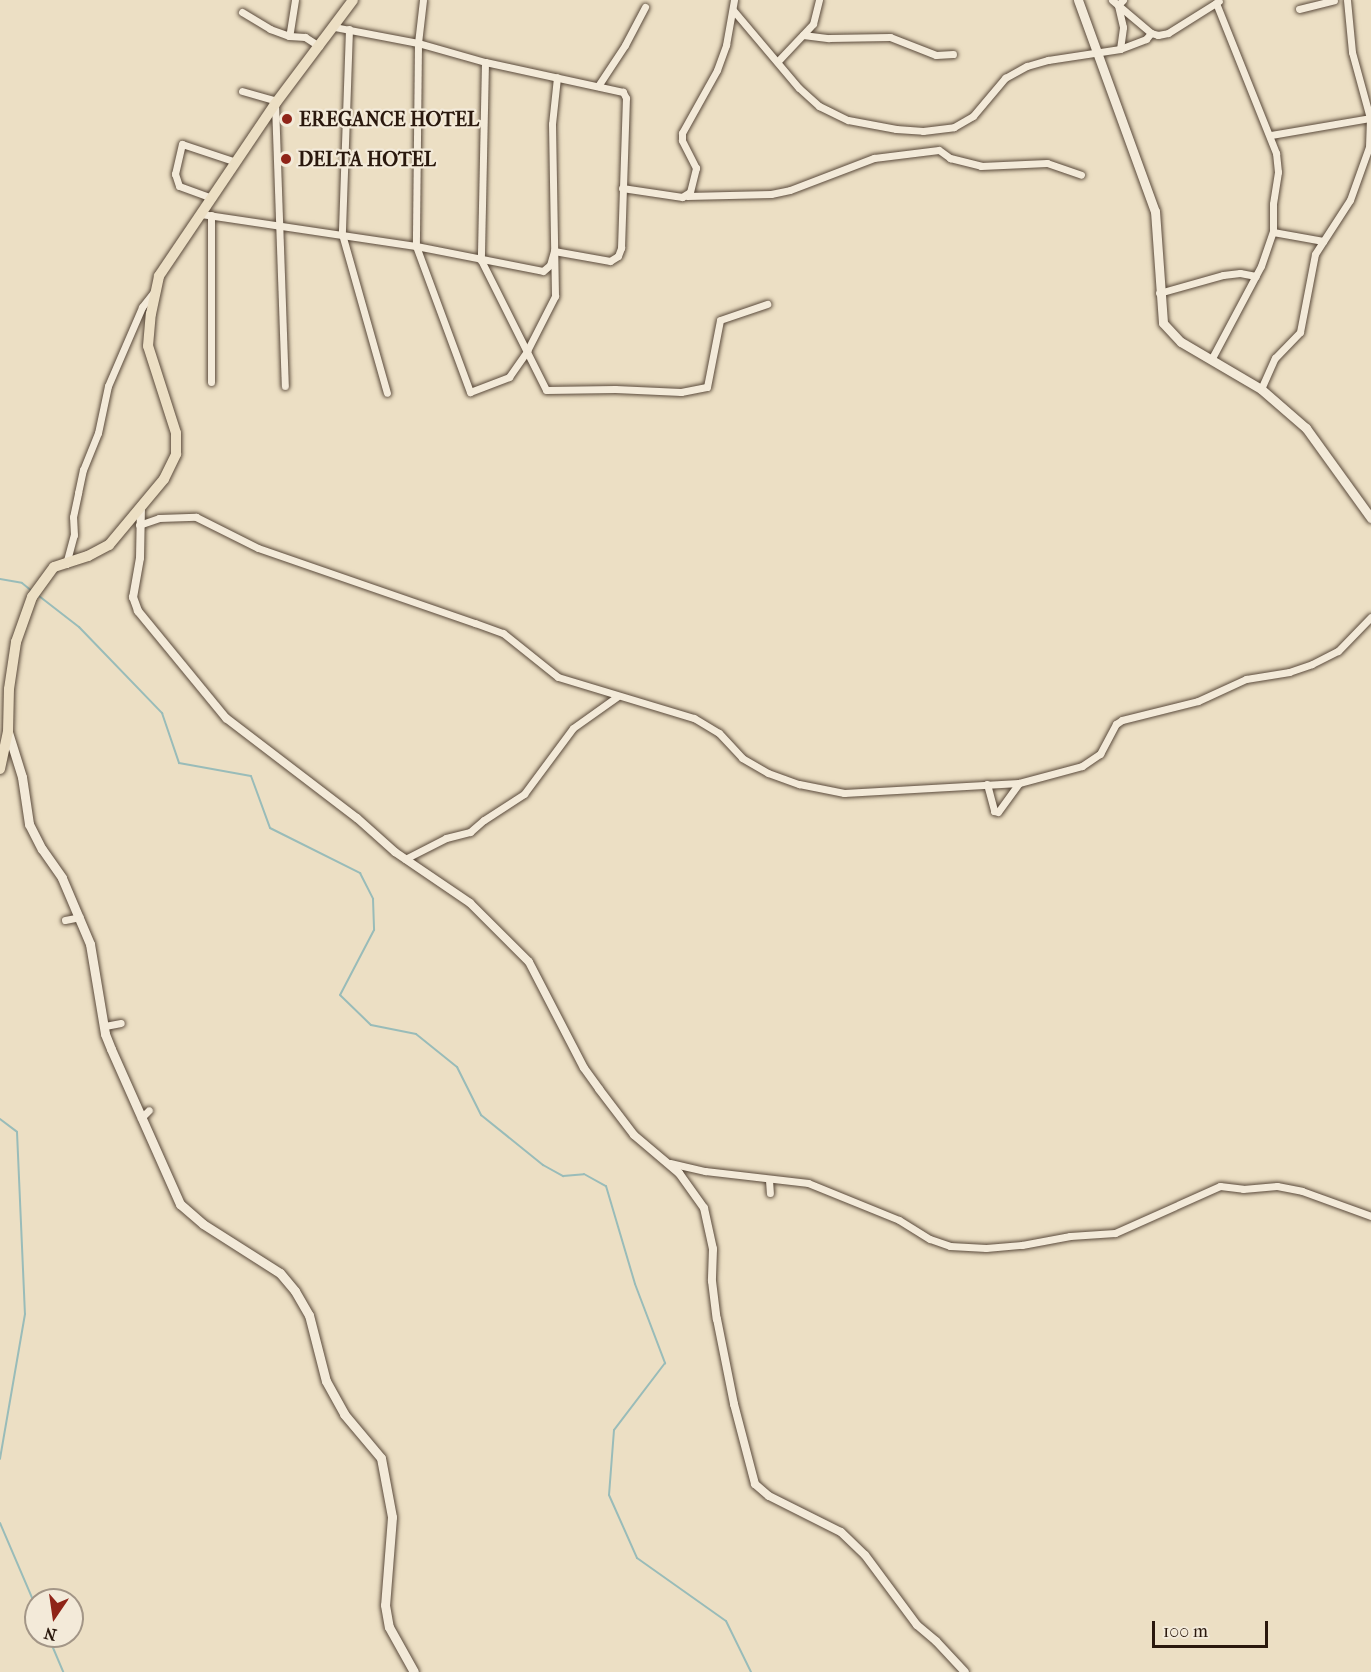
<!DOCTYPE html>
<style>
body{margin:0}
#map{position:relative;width:1371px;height:1672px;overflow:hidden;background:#ecdfc4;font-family:"IM FELL French Canon",serif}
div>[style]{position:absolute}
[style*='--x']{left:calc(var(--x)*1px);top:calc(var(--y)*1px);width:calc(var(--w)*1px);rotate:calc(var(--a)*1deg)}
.stream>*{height:2px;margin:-1px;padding:0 1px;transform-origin:1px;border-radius:1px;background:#99bcb9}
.roads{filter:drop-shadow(0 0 2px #5a4a3b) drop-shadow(0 0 2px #5a4a3b)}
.minor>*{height:7px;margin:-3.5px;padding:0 3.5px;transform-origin:3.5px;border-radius:3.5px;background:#f3ead9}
.tertiary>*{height:8px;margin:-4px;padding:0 4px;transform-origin:4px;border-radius:4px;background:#f3ead9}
.secondary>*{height:9px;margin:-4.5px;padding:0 4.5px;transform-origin:4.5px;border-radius:4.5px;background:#f3ead9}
.primary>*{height:10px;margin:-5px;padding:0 5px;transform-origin:5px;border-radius:5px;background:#ecdfc4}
.dots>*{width:16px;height:16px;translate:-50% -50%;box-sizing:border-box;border:3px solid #f3ead9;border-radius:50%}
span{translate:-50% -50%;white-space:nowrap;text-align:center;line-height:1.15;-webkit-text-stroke:4.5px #f3ead9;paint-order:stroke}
.poi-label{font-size:20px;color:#2a180d;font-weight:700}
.left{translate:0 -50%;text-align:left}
.north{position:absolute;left:24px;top:1588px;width:60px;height:60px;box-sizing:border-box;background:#f3ead9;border:2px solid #a39687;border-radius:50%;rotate:193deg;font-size:16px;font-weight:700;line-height:24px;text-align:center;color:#2a180d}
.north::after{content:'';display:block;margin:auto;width:21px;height:27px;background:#8f2418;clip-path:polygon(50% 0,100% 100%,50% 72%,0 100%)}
.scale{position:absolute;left:1152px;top:1621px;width:116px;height:27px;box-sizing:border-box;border:3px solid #2a180d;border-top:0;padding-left:8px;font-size:18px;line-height:21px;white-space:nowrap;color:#2a180d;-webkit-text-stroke:4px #f3ead9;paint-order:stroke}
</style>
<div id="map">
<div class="stream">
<div style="--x:0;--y:579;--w:22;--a:10"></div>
<div style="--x:22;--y:583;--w:13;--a:39"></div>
<div style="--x:39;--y:596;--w:51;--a:37.8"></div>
<div style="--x:79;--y:627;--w:120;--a:46"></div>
<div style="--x:162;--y:713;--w:53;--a:71.2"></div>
<div style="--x:179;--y:763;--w:73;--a:10.2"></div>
<div style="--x:251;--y:776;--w:55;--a:69.9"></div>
<div style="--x:270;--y:828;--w:101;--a:26.6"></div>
<div style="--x:360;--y:873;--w:29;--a:63"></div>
<div style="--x:373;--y:899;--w:31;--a:88"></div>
<div style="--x:374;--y:930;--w:73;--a:117.6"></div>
<div style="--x:340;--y:995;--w:43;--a:44.1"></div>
<div style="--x:371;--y:1025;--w:46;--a:11.3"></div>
<div style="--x:416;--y:1034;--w:53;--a:38.8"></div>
<div style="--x:457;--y:1067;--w:54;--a:63.4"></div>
<div style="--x:481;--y:1115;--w:80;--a:38.9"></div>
<div style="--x:543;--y:1165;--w:23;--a:29"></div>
<div style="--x:563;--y:1176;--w:21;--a:-5"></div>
<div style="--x:584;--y:1174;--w:25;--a:29"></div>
<div style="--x:606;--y:1186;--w:102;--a:73.5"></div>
<div style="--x:635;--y:1284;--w:85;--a:69.2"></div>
<div style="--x:665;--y:1363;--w:84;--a:127.3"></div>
<div style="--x:614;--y:1430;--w:65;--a:94.4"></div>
<div style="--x:609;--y:1495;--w:69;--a:66"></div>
<div style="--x:637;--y:1558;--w:109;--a:35.3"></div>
<div style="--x:726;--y:1621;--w:57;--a:63.9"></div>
<div style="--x:0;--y:1119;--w:21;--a:37"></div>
<div style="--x:17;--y:1132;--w:182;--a:87.5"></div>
<div style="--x:25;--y:1314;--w:147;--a:99.8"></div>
<div style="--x:0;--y:1523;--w:91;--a:66.8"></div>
<div style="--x:48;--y:1636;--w:39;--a:67"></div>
</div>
<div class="roads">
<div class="minor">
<div style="--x:295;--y:0;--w:36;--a:99"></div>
<div style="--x:289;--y:36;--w:16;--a:4"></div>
<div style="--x:305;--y:37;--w:17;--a:33"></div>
<div style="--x:423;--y:0;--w:43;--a:96.6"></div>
<div style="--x:418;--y:43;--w:203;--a:90.6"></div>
<div style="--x:416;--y:246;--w:156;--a:69.7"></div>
<div style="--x:470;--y:392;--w:42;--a:-21"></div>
<div style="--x:509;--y:377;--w:32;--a:-55"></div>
<div style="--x:527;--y:351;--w:62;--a:-63"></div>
<div style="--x:555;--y:296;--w:172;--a:-91"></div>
<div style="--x:552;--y:124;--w:47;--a:-83.9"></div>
<div style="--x:1112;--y:0;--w:51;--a:40.2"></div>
<div style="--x:1151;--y:33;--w:7;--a:16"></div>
<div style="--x:1158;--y:35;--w:10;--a:-11"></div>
<div style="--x:1168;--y:33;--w:60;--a:-32.1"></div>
<div style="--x:1216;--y:3;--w:162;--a:68.2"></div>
<div style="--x:1276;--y:153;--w:19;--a:84"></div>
<div style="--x:1278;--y:172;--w:32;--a:99"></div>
<div style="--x:1273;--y:204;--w:28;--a:90"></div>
<div style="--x:1273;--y:232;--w:51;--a:10.2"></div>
<div style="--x:1299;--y:9;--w:36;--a:-14"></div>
<div style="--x:733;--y:10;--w:102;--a:49.8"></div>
<div style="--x:799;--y:88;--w:27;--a:42"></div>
<div style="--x:819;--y:106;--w:32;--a:26"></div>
<div style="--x:848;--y:120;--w:49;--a:10.6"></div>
<div style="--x:896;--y:129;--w:27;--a:4"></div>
<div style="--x:923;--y:131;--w:31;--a:-7"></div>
<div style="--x:954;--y:127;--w:22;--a:-30"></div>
<div style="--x:973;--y:116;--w:50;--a:-49.9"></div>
<div style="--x:1005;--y:78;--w:25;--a:-29"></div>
<div style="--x:1027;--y:66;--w:22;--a:-16"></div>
<div style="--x:1048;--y:60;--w:73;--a:-8.7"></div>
<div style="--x:1120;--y:49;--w:22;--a:-82"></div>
<div style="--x:1123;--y:27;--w:23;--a:-103"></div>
<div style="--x:1118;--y:5;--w:7;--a:-45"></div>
<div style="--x:242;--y:12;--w:33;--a:31"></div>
<div style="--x:270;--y:29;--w:20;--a:20"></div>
<div style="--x:349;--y:29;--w:205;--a:92"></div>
<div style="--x:342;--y:234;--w:165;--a:74.2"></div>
<div style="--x:803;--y:35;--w:26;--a:7"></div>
<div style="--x:829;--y:38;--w:61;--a:-0.9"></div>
<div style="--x:890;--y:37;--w:49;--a:21.4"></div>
<div style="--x:936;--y:55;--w:17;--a:-3"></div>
<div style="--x:1120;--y:49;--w:28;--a:-21"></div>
<div style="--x:1146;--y:39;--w:8;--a:-50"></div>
<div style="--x:778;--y:61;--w:51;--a:-46.6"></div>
<div style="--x:813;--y:24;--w:25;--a:-76"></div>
<div style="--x:485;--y:62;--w:198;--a:91.2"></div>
<div style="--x:481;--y:260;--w:145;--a:63.4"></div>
<div style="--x:546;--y:390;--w:69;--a:-0.8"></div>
<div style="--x:615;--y:389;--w:66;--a:2.6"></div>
<div style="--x:681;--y:392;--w:26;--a:-11"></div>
<div style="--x:707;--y:387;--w:68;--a:-79"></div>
<div style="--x:720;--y:320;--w:50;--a:-18.8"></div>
<div style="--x:598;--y:86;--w:49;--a:-56.6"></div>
<div style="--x:625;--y:45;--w:43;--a:-62.2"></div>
<div style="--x:242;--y:91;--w:37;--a:16"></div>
<div style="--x:275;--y:104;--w:282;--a:88"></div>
<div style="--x:1271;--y:135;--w:100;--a:-9.7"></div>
<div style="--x:622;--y:188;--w:61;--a:8.5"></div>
<div style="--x:682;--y:197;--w:9;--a:-32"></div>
<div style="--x:690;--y:192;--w:25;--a:-76"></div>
<div style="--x:696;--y:168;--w:31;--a:-117"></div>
<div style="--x:682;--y:140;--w:7;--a:-90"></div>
<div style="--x:682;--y:133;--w:72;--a:-60.9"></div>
<div style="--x:717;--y:70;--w:27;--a:-70"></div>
<div style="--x:726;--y:45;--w:46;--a:-79.9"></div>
<div style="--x:687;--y:196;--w:84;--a:-1.4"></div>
<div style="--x:771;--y:194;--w:19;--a:-12"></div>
<div style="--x:790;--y:190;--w:90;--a:-20.9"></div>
<div style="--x:874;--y:158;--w:65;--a:-7"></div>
<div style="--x:939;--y:150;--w:14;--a:36"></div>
<div style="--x:950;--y:158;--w:32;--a:14"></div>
<div style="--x:981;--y:166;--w:66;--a:-2.6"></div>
<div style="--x:1047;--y:163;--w:36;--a:19"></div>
<div style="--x:212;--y:198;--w:35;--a:-160"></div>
<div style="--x:179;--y:186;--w:13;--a:-108"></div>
<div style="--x:175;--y:174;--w:31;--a:-77"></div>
<div style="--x:182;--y:144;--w:57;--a:18.4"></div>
<div style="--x:201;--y:214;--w:217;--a:8.5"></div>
<div style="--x:416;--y:246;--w:129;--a:11.1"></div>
<div style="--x:543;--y:271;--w:9;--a:-41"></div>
<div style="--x:550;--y:265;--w:15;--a:-74"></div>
<div style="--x:554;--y:251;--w:57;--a:10.1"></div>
<div style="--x:610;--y:261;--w:9;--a:-32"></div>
<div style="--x:618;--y:256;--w:9;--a:-69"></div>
<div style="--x:621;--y:248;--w:150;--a:-88.1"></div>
<div style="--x:626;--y:98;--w:7;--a:-117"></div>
<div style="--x:623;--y:92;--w:141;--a:-167.7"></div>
<div style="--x:485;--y:62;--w:70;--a:-164.2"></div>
<div style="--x:418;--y:43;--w:86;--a:-169.2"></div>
<div style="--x:1159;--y:293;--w:66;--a:-15.7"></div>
<div style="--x:1223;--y:275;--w:17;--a:-7"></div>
<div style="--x:1240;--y:273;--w:16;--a:11"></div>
<div style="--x:1211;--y:360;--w:106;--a:-62"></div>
<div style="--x:1261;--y:266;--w:36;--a:-71"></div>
<div style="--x:211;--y:382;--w:167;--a:-90"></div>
<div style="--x:1261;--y:389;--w:34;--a:-66"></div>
<div style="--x:1275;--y:358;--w:36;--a:-46"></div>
<div style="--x:1300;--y:332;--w:79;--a:-79.1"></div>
<div style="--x:1315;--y:254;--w:64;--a:-57.1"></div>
<div style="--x:1350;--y:200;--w:56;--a:-70.3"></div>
<div style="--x:1369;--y:147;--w:29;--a:-88"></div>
<div style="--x:1370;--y:118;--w:68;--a:-105.3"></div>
<div style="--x:1352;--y:52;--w:52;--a:-95.5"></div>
<div style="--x:139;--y:525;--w:21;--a:-19"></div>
<div style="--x:159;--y:518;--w:37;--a:-2"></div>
<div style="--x:196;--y:517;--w:69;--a:26.6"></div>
<div style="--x:258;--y:548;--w:230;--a:19.1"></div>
<div style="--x:475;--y:623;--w:30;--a:20"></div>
<div style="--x:503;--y:633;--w:70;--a:38.7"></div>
<div style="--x:558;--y:677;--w:142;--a:16.8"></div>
<div style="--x:694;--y:718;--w:29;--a:31"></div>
<div style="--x:719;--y:733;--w:34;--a:47"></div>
<div style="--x:742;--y:758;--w:30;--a:30"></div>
<div style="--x:768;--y:773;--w:33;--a:20"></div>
<div style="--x:799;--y:784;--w:46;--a:11.3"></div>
<div style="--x:844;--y:793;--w:175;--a:-3.3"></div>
<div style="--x:1019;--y:783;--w:65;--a:-15.1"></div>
<div style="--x:1082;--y:766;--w:22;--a:-34"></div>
<div style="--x:1100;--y:754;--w:34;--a:-62"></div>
<div style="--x:1116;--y:724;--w:7;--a:-34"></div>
<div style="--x:1122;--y:720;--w:78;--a:-14"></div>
<div style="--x:1198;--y:701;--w:53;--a:-24.6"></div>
<div style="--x:1246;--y:679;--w:44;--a:-9.2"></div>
<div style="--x:1289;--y:672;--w:24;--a:-19"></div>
<div style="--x:1312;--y:664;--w:29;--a:-27"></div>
<div style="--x:1338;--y:651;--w:47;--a:-45.9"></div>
<div style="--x:66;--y:564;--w:30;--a:-75"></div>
<div style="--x:74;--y:535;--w:18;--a:-93"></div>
<div style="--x:73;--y:517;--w:25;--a:-78"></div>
<div style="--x:78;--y:493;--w:24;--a:-78"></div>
<div style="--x:83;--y:470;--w:40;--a:-68"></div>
<div style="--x:98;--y:433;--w:48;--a:-78"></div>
<div style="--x:108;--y:386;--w:86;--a:-66.7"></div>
<div style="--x:142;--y:307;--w:18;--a:-52"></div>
<div style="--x:987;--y:784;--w:28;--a:75"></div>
<div style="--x:994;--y:811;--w:4;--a:14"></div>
<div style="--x:998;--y:812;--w:36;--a:-54"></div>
<div style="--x:405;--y:859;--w:46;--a:-27.1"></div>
<div style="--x:446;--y:838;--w:25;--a:-14"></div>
<div style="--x:470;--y:832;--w:18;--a:-41"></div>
<div style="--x:484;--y:820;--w:48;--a:-33"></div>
<div style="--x:524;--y:794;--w:82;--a:-53.4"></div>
<div style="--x:573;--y:728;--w:55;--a:-35.4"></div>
<div style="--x:65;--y:920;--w:15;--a:-11"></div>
<div style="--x:105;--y:1026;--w:16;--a:-11"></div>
<div style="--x:141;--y:1118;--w:11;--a:-45"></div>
<div style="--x:670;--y:1163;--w:36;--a:13"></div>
<div style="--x:705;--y:1171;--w:104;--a:6.6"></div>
<div style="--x:808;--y:1183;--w:98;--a:22.1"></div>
<div style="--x:899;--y:1220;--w:36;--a:32"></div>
<div style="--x:930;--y:1239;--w:21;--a:19"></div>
<div style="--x:950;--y:1246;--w:36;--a:3"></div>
<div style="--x:986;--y:1248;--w:36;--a:-5"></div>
<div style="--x:1022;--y:1245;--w:49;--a:-10.6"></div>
<div style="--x:1070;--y:1236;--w:45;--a:-3.8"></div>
<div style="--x:1115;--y:1233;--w:115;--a:-24.1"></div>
<div style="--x:1220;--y:1186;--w:23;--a:7"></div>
<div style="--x:1243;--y:1189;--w:34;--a:-5"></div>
<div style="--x:1277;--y:1186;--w:25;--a:11"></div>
<div style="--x:1302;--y:1191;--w:73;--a:19.9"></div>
<div style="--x:769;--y:1180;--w:13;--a:86"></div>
</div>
<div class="tertiary">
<div style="--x:141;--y:506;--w:52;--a:91.1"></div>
<div style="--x:140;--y:558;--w:40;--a:100"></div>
<div style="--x:133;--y:597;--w:15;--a:70"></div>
<div style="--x:138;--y:611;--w:139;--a:50.6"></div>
<div style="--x:226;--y:718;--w:165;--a:37.4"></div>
<div style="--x:357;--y:818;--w:51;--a:41.8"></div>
<div style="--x:395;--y:852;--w:91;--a:34.2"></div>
<div style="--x:470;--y:903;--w:83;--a:45"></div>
<div style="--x:529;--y:962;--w:119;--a:62.6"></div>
<div style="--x:584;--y:1068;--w:26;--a:54"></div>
<div style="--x:599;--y:1089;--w:58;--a:52.7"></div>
<div style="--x:634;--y:1135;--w:59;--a:40.2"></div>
<div style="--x:679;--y:1173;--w:43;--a:54.5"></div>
<div style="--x:704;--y:1208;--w:42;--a:77.6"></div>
<div style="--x:713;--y:1249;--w:32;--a:92"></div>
<div style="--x:712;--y:1281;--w:38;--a:83"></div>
<div style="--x:717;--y:1319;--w:87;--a:78.7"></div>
<div style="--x:734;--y:1404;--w:83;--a:75.3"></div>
<div style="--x:755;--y:1484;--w:18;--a:41"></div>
<div style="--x:769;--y:1496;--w:80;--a:26.6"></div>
<div style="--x:841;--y:1532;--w:33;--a:44"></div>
<div style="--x:865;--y:1555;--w:87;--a:53.4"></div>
<div style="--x:917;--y:1625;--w:25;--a:40"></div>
<div style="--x:936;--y:1641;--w:42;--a:46.9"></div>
</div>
<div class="secondary">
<div style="--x:1078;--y:0;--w:225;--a:70"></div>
<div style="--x:1155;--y:211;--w:112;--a:85.9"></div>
<div style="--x:1163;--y:323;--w:26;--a:47"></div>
<div style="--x:1181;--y:342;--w:93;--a:30.4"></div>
<div style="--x:1261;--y:389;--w:60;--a:40.9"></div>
<div style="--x:1306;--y:428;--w:111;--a:54.2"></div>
<div style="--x:8;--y:732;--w:47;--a:72.7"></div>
<div style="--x:22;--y:777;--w:48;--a:81.5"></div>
<div style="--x:29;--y:824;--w:28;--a:63"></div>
<div style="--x:42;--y:849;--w:35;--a:55"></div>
<div style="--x:62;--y:878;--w:72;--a:67"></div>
<div style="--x:90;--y:944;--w:91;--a:80.5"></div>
<div style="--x:105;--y:1034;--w:16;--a:68"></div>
<div style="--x:111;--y:1049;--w:170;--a:66"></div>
<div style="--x:180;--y:1204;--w:30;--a:41"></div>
<div style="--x:203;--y:1224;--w:91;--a:32.5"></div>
<div style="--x:280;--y:1273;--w:23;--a:50"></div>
<div style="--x:295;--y:1291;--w:28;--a:60"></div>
<div style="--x:309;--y:1315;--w:68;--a:75.6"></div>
<div style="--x:326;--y:1381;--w:38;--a:61"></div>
<div style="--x:344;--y:1414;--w:57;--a:49.9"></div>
<div style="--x:381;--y:1458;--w:60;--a:79.4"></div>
<div style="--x:392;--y:1517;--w:88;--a:94.5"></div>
<div style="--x:385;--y:1605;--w:22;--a:80"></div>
<div style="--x:389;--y:1627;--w:51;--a:60.9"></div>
</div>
<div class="primary">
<div style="--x:0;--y:769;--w:38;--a:-78"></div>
<div style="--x:8;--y:732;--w:43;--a:-88.7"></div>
<div style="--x:9;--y:689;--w:48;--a:-81.5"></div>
<div style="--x:16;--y:642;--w:48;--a:-70.4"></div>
<div style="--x:32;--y:597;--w:37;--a:-54"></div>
<div style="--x:54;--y:567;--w:36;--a:-18"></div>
<div style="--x:88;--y:556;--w:24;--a:-28"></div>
<div style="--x:109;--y:545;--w:86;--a:-50.2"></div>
<div style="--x:164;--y:479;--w:28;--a:-64"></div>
<div style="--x:176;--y:454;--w:21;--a:-90"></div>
<div style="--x:176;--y:433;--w:91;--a:-107.8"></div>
<div style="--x:148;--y:346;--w:32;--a:-85"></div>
<div style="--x:151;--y:314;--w:39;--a:-78"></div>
<div style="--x:159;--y:276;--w:207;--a:-56"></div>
<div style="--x:275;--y:104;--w:130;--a:-53.1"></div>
</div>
</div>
<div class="dots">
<div style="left:287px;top:119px;background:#8f2418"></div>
<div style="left:286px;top:159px;background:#8f2418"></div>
</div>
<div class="poi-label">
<span class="left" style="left:299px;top:119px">EREGANCE HOTEL</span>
<span class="left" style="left:298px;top:159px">DELTA HOTEL</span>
</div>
<div class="north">N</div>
<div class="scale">100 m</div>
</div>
